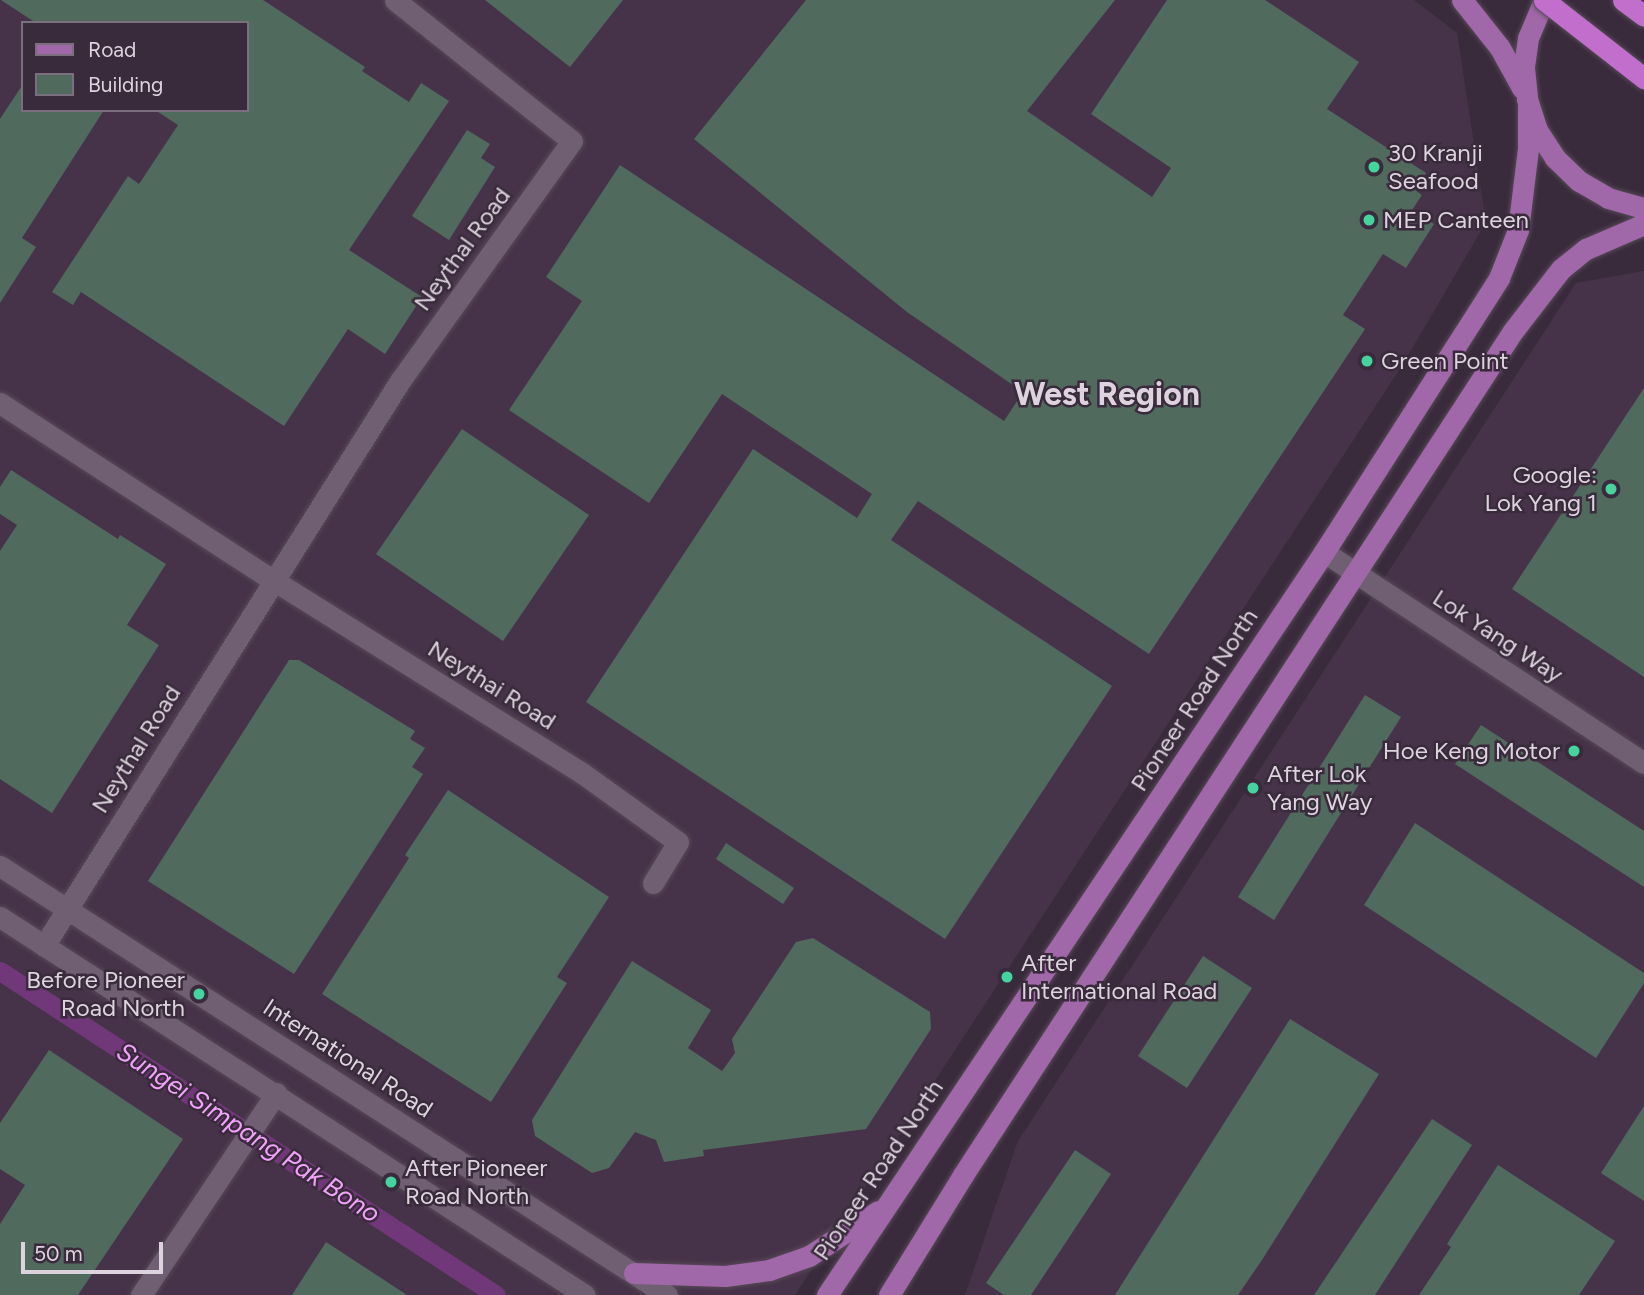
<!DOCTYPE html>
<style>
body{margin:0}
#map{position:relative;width:1644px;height:1295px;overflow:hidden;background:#3a2b3c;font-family:Figtree,sans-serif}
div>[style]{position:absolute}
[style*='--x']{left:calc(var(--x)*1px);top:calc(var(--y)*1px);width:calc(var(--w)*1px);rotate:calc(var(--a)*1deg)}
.built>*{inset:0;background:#473349}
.canal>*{height:19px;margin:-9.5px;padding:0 9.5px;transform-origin:9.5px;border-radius:9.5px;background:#703878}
.building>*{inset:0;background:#516a5e}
.roads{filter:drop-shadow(0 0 2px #564957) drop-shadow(0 0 2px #564957)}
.street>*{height:21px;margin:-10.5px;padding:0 10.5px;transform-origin:10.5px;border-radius:10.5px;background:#705f72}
.secondary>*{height:21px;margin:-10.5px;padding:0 10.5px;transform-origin:10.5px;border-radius:10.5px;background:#705f72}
.primary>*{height:21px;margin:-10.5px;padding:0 10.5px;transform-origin:10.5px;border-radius:10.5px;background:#a168a9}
.highway>*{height:21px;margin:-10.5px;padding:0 10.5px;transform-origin:10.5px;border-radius:10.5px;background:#c26ecd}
.bridges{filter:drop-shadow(0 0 2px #564957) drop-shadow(0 0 2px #564957)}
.highway-bridge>*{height:21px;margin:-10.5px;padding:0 10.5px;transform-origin:10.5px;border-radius:10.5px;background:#c26ecd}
.dots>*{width:19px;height:19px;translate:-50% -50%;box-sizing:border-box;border:4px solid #3a2b3c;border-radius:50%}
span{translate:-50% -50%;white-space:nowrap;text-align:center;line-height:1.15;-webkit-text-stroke:5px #3a2b3c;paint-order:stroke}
.poi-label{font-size:24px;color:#ddd3de}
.left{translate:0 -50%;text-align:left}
.right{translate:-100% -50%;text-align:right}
.street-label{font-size:24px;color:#ddd3de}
.water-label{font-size:26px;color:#f2a2fc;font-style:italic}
.district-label{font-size:32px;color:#ddd3de;font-weight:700}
.legend{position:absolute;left:21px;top:21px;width:228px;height:91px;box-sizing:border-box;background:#3a2b3c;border:2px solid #7b6e7d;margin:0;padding:9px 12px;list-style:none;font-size:21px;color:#ddd3de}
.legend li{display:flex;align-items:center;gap:14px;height:35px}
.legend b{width:35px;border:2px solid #7b6e7d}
.scale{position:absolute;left:21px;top:1242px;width:142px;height:32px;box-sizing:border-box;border:4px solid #ddd3de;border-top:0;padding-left:9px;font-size:21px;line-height:24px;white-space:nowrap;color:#ddd3de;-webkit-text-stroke:5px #3a2b3c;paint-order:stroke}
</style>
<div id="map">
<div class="built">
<div style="clip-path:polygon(evenodd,0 0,1414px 0,1457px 33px,1486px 222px,1403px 364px,795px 1295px,0 1295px,0 0,23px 23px,247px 23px,247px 110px,23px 110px,23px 23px)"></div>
<div style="clip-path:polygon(1644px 271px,1644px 1295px,965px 1295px,1018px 1141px,1576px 283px)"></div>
</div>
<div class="canal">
<div style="--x:0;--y:971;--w:592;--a:33.15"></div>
</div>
<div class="building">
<div style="clip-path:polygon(1px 0,263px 0,365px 67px,362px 71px,409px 102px,421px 83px,449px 101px,349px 250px,422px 297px,385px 354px,348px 329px,284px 426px,81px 292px,73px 305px,52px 292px,128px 176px,139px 184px,178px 125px,155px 110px,247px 110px,247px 23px,36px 23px)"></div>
<div style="clip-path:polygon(485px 0,623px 0,570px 67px)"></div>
<div style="clip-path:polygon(806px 0,1115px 0,1027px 111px,1152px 197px,1171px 168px,1091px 114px,1167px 0,1265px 0,1359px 62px,1327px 109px,1426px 173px,1415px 190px,1422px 195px,1412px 210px,1434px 224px,1406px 268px,1383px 254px,1343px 315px,1365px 329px,1149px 654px,918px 501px,891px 540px,1112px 686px,945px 939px,586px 702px,753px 449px,857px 518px,872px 494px,722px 394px,649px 503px,509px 410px,582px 301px,546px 277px,620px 165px,1004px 421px,1023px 392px,907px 312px,694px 139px)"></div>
<div style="clip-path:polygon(23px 84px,23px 110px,104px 110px,22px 238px,36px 247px,0 303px,0 119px)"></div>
<div style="clip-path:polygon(467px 130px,490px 144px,481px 158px,495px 167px,449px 240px,412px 216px)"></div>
<div style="clip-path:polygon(1644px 388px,1644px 677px,1512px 589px)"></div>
<div style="clip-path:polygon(462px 429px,589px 515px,503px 641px,376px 554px)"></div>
<div style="clip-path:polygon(11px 470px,118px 539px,120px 535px,166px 564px,127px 625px,159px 645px,52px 813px,0 779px,0 551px,17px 525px,0 514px,0 487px)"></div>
<div style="clip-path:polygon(289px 660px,299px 660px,415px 731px,410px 739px,425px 748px,412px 767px,423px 774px,294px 974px,148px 881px)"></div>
<div style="clip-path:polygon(1365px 695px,1401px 717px,1274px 920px,1238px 897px)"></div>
<div style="clip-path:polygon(1481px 725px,1644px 831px,1644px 887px,1455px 764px)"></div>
<div style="clip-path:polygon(448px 790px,609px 897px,557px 977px,567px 983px,491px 1102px,322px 994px,409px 858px,405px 855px)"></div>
<div style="clip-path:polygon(1415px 823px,1644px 973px,1644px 983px,1596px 1058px,1364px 905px)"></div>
<div style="clip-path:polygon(726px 843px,794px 888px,783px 904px,716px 859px)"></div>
<div style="clip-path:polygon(813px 938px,930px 1012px,931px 1029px,866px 1129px,703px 1150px,704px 1156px,664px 1162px,656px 1140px,635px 1132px,609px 1168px,592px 1173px,535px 1136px,532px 1120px,632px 961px,711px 1010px,688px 1048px,722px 1071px,735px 1053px,732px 1039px,796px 942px)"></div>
<div style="clip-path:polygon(1203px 956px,1252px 988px,1187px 1088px,1138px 1056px)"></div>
<div style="clip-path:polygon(1290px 1019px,1379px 1074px,1262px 1260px,1238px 1295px,1115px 1295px)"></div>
<div style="clip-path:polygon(49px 1050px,183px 1139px,78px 1295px,0 1295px,0 1224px,25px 1185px,0 1169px,0 1123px)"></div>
<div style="clip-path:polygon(1644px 1106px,1644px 1201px,1601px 1173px)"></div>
<div style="clip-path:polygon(1432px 1119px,1472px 1145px,1375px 1295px,1314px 1295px)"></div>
<div style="clip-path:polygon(1075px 1150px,1111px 1174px,1031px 1295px,1004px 1295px,986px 1283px)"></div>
<div style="clip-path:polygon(1498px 1165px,1615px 1241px,1579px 1295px,1419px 1295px,1451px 1247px,1447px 1244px)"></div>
<div style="clip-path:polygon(326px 1242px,407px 1295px,292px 1295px)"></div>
</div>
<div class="roads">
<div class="street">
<div style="--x:0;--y:403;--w:325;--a:33"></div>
<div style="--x:273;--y:580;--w:364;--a:32"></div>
<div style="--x:582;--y:773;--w:118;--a:35.7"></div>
<div style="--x:678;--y:842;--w:48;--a:121.4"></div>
<div style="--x:1324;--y:552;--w:383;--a:33.4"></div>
<div style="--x:44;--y:946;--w:668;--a:-57.79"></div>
<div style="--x:400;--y:381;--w:295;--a:-54.4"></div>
<div style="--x:572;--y:141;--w:226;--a:-141.5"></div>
<div style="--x:141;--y:1295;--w:243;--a:-56.2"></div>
</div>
<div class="secondary">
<div style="--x:0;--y:866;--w:793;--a:32.75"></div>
<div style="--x:0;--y:917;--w:696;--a:32.87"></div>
</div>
<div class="primary">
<div style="--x:1462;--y:0;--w:61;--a:51.6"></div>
<div style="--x:1500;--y:48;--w:46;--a:61.2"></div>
<div style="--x:1544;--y:0;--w:41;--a:112.8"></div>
<div style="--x:1528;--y:38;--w:30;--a:98"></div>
<div style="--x:1524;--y:68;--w:31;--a:84"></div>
<div style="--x:1527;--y:99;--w:33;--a:72"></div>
<div style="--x:1537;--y:130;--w:33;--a:57"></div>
<div style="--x:1555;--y:158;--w:33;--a:44"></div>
<div style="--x:1579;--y:181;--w:34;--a:30"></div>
<div style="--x:1608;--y:198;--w:37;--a:16"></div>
<div style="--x:634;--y:1273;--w:91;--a:1.9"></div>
<div style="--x:725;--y:1276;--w:44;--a:-7.8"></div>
<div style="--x:769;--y:1270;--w:42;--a:-19.3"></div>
<div style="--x:809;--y:1256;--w:82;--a:-33.1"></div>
<div style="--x:827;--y:1295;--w:894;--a:-56.22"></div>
<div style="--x:1324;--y:552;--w:325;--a:-57.4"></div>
<div style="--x:1499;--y:278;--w:52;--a:-68.4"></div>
<div style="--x:1518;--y:230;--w:83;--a:-83"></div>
<div style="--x:1528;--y:148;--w:45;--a:-90"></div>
<div style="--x:889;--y:1295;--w:141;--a:-58.3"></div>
<div style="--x:963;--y:1175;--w:1007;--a:-56.91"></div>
<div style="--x:1513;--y:331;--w:78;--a:-52.3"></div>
<div style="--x:1561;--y:269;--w:32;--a:-39"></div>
<div style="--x:1586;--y:249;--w:63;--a:-23.3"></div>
</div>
<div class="highway">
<div style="--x:1623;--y:0;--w:26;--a:37"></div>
</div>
</div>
<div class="bridges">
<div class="highway-bridge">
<div style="--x:1544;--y:0;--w:127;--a:38"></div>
</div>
</div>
<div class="dots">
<div style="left:1374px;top:167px;background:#46d49e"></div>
<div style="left:1369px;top:220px;background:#46d49e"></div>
<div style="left:1367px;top:361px;background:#46d49e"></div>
<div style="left:1611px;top:489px;background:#46d49e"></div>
<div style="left:1574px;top:751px;background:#46d49e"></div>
<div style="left:1253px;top:788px;background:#46d49e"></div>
<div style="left:1007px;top:977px;background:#46d49e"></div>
<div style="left:199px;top:994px;background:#46d49e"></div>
<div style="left:391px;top:1182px;background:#46d49e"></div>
</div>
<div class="poi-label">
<span class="left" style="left:1388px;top:167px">30 Kranji<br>Seafood</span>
<span class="left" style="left:1383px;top:220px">MEP Canteen</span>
<span class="left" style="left:1381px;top:361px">Green Point</span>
<span class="right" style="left:1597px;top:489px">Google:<br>Lok Yang 1</span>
<span class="right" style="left:1560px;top:751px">Hoe Keng Motor</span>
<span class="left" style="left:1267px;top:788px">After Lok<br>Yang Way</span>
<span class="left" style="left:1021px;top:977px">After<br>International Road</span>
<span class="right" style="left:185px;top:994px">Before Pioneer<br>Road North</span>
<span class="left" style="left:405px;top:1182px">After Pioneer<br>Road North</span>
</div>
<div class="street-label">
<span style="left:462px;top:249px;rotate:-54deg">Neythal Road</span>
<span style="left:1498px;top:636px;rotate:33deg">Lok Yang Way</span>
<span style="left:492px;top:685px;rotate:32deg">Neythai Road</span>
<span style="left:1194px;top:700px;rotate:-57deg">Pioneer Road North</span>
<span style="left:136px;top:749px;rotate:-58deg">Neythal Road</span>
<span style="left:348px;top:1058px;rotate:33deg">International Road</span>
<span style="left:878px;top:1170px;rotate:-56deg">Pioneer Road North</span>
</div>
<div class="water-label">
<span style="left:248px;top:1133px;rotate:33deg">Sungei Simpang Pak Bono</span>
</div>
<div class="district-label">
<span style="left:1107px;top:394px">West Region</span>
</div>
<ul class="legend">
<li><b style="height:9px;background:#a168a9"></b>Road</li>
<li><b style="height:19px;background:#516a5e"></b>Building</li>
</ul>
<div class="scale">50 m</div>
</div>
